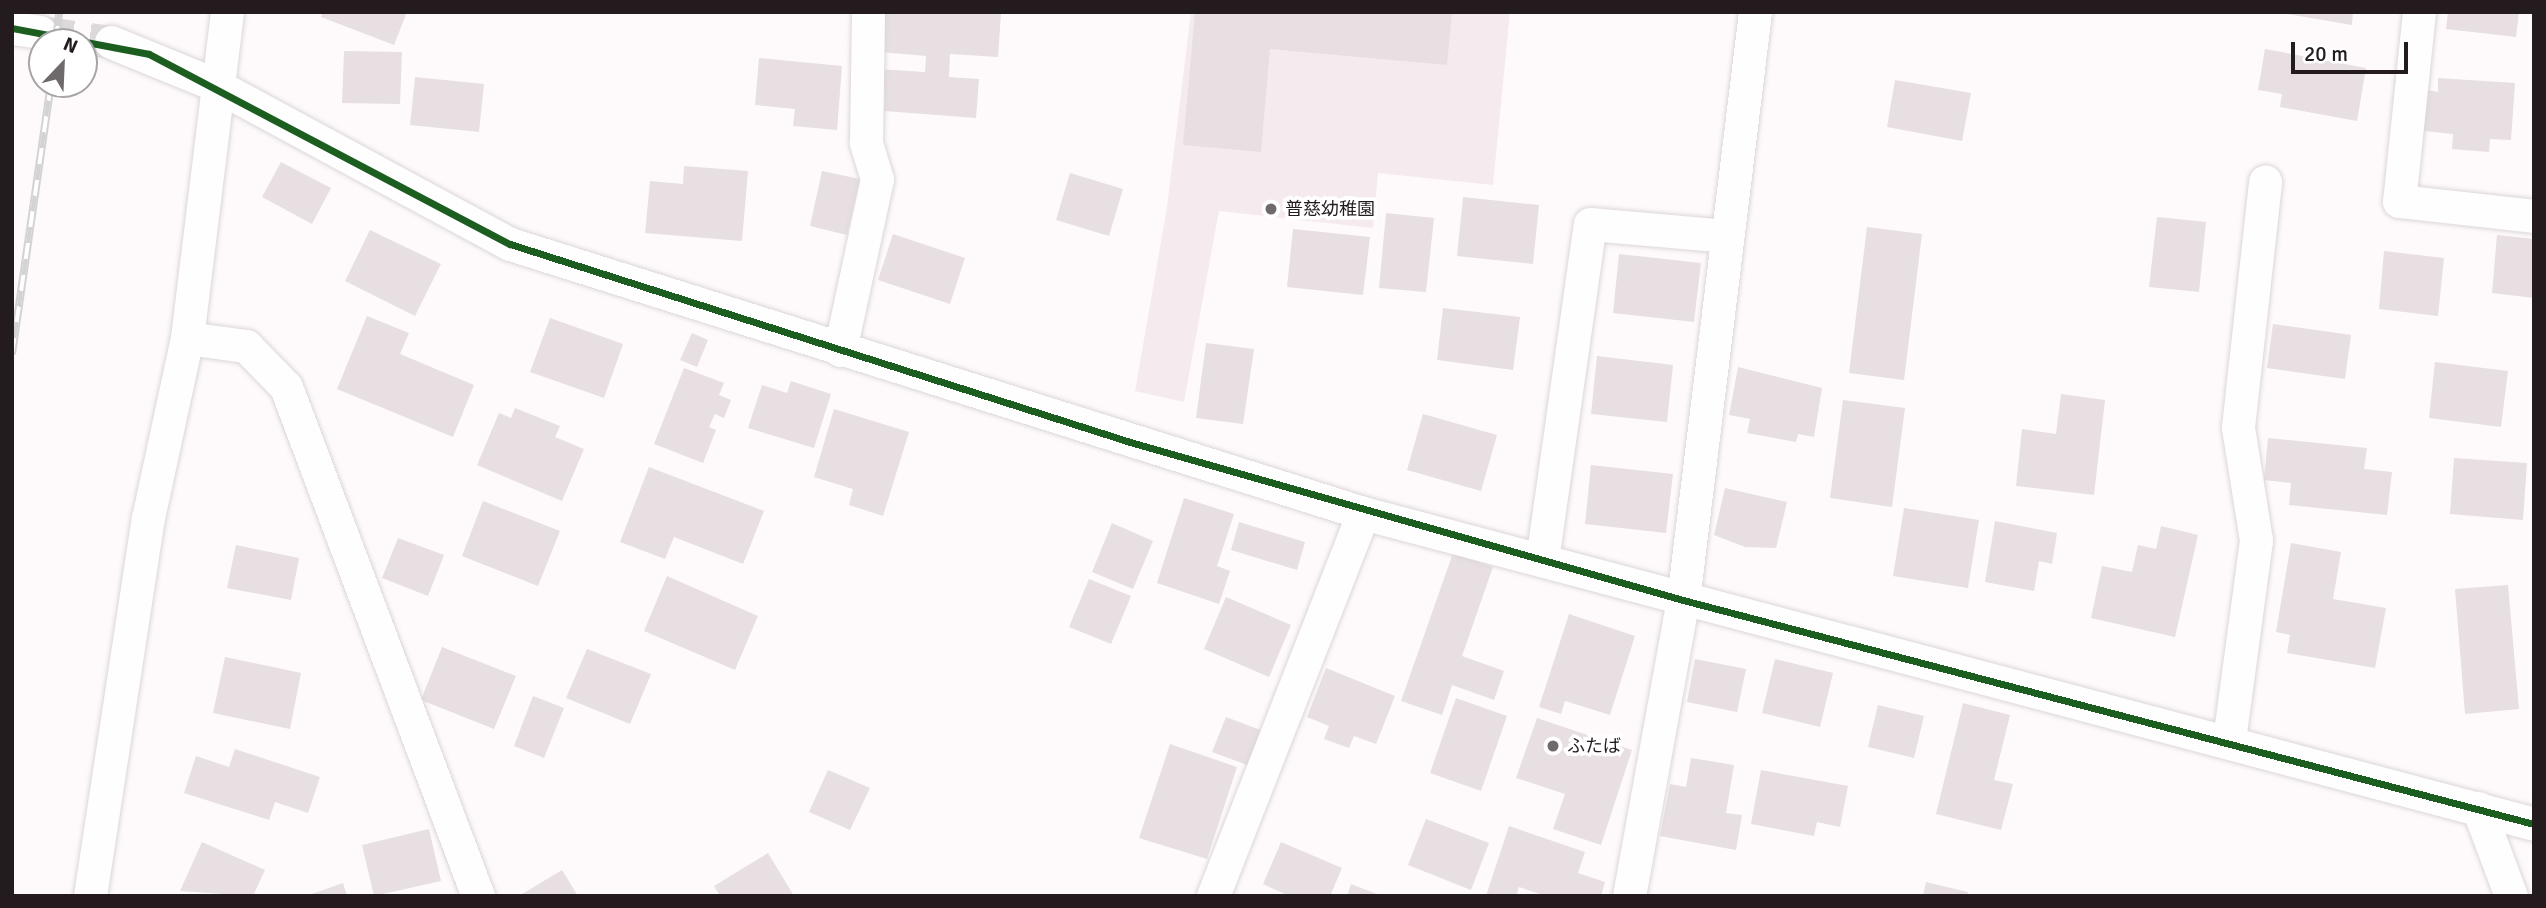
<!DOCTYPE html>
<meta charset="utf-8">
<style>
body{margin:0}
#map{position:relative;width:2546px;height:908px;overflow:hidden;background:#fefafc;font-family:Signika,"Noto Sans JP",sans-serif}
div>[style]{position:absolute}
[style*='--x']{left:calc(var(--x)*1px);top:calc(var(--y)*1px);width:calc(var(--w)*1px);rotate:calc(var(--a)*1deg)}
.built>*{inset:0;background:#f5ebef}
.building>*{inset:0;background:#e7dfe2}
.minor-tunnel>*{height:33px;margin-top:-16.5px;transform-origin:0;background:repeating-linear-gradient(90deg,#ddd9db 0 33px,transparent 0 50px)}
.roads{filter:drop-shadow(0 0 2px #dcd6d8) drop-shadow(0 0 2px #dcd6d8)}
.minor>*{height:33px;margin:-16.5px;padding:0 16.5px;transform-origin:16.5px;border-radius:16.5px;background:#fffeff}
.rail>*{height:8px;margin-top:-4px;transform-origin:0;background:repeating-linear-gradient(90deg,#fff 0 16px,#d4d3d3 0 32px);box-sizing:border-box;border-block:2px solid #d4d3d3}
.cycleway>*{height:7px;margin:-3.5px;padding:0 3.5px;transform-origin:3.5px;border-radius:3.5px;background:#1b5e20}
.dots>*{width:19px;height:19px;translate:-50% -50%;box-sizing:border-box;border:4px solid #fff;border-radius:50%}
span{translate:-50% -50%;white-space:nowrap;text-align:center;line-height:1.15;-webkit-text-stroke:7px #fff;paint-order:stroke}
.poi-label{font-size:18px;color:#241b1e}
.left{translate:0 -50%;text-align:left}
.frame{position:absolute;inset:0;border:14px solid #241b1e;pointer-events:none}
.north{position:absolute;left:28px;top:28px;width:70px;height:70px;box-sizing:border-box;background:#fff;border:2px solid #a7a4a5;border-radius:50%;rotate:23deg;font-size:19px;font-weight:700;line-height:28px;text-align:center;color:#241b1e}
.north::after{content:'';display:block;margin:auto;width:24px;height:32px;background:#70696c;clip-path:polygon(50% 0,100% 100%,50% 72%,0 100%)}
.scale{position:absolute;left:2291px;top:42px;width:117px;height:32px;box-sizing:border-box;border:4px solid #241b1e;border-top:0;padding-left:9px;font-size:21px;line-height:24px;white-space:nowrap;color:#241b1e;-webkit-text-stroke:5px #fff;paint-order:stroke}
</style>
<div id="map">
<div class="built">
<div style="clip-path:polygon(1191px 12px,1510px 12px,1493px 185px,1378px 173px,1373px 228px,1219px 211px,1184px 402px,1135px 391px,1167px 207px)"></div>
</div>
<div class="building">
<div style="clip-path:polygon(323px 12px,407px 12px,394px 45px,321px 17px)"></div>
<div style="clip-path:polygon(883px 12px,1001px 13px,998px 57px,950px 54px,949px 77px,979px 79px,976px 118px,884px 111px,885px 92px,875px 91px,877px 69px,925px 72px,926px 56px,880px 52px)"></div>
<div style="clip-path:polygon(1195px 12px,1452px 12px,1447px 65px,1270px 49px,1261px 152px,1183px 145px)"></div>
<div style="clip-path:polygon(2276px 12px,2353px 12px,2352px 25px)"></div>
<div style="clip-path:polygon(2448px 12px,2519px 12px,2516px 37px,2446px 29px)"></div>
<div style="clip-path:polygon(2265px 49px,2366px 68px,2357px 121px,2280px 107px,2282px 94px,2258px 90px)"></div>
<div style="clip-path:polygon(344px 51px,402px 52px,400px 104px,342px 103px)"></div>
<div style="clip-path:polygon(759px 58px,842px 66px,837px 130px,793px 126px,795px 109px,755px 105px)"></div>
<div style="clip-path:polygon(415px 77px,484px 84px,479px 132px,410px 125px)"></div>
<div style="clip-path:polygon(2438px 78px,2515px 83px,2511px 140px,2490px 139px,2489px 152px,2452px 149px,2453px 134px,2424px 131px,2427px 90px,2438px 92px)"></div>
<div style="clip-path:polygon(1895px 80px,1971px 93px,1962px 141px,1887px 127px)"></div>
<div style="clip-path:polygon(281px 162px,331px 188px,312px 224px,262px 197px)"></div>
<div style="clip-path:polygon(684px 166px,748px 171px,742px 241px,645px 233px,650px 181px,683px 184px)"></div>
<div style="clip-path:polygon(822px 171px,860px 179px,847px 235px,810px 226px)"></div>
<div style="clip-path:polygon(1070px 173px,1123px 189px,1109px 236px,1056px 220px)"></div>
<div style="clip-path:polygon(1463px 197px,1539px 205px,1533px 264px,1457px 256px)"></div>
<div style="clip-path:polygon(1386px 213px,1434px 218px,1426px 292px,1379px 288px)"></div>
<div style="clip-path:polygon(2157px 217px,2206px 222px,2199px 292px,2149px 287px)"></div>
<div style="clip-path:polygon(1867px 227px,1922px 234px,1904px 380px,1849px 373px)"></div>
<div style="clip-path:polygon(1293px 229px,1370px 237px,1363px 295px,1287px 287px)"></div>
<div style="clip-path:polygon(370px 230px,441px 264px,415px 316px,345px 281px)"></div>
<div style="clip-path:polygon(893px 234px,965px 258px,950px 304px,878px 280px)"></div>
<div style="clip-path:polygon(2497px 235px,2534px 239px,2534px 298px,2492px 293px)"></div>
<div style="clip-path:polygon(2384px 251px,2444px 258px,2438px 316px,2379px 309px)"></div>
<div style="clip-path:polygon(1619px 254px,1701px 263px,1694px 322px,1613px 313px)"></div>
<div style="clip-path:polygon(1443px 308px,1520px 317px,1513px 370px,1437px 360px)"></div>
<div style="clip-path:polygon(367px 316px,409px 333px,400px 354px,474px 385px,453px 437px,337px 389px)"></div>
<div style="clip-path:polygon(550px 318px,623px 344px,604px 398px,530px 372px)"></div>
<div style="clip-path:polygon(2273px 324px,2351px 335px,2345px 379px,2267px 368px)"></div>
<div style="clip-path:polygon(692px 333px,708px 340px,697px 367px,680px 360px)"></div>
<div style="clip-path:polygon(1206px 343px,1254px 349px,1243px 424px,1196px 418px)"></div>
<div style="clip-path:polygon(1597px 356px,1673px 365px,1667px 422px,1591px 414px)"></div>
<div style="clip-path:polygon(2435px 362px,2508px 371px,2501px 427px,2429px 418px)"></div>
<div style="clip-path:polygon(1738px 367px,1822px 388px,1814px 437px,1798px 434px,1796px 442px,1747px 433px,1750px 419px,1729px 415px)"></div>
<div style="clip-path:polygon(684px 368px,724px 383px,719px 395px,731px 400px,724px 418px,715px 414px,709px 427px,716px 430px,703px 463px,654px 444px)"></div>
<div style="clip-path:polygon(791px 381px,831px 394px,814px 448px,748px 428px,762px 385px,787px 393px)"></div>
<div style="clip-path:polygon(2061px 394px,2105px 400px,2094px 495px,2016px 486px,2022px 429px,2056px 434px)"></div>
<div style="clip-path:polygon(1843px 400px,1905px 408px,1892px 507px,1830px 498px)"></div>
<div style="clip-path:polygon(515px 408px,560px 426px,555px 437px,584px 449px,562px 501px,477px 465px,499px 413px,511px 418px)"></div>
<div style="clip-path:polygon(834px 409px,909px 432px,883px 516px,849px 505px,853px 489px,814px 477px)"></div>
<div style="clip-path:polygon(1423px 414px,1497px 435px,1481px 491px,1407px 470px)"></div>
<div style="clip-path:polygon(2268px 438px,2367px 448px,2364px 469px,2392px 472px,2387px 515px,2289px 505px,2291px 483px,2264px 480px)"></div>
<div style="clip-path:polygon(2454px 458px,2527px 463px,2523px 520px,2450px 514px)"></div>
<div style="clip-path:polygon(1591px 465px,1673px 474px,1666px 533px,1585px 524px)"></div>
<div style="clip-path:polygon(649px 467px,764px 511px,743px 564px,674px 537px,665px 559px,620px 542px)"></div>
<div style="clip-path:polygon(1725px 488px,1787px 502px,1776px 548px,1745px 547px,1714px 535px)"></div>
<div style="clip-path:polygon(1184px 498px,1234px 514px,1217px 566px,1230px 571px,1219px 604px,1157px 583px)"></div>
<div style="clip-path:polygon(483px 501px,560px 531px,538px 586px,462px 556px)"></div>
<div style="clip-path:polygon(1904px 508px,1979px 520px,1968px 588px,1893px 576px)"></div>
<div style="clip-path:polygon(1995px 521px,2057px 533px,2052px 564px,2039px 561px,2034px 591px,1985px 582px)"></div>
<div style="clip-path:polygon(1239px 522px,1305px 542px,1297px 570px,1231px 550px)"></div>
<div style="clip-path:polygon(1112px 523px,1153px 541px,1133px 589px,1092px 572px)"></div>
<div style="clip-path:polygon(2161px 526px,2198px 535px,2175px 637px,2091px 618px,2102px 566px,2132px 572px,2138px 545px,2156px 549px)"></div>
<div style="clip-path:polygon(398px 538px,444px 555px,428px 596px,382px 578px)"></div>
<div style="clip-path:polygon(2291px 543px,2341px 552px,2333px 599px,2386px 608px,2375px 668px,2287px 653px,2290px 635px,2276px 632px)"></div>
<div style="clip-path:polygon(236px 545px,299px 558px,291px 600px,227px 588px)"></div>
<div style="clip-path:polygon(1453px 553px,1493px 567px,1462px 656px,1504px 671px,1494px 700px,1452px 685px,1442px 715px,1401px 701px)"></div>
<div style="clip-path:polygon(667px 576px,758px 616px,735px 670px,644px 631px)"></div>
<div style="clip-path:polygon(1089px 579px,1131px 596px,1111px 644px,1069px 627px)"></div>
<div style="clip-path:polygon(2508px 585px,2519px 709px,2465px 714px,2455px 589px)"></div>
<div style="clip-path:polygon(1226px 597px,1291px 625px,1269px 677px,1204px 649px)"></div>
<div style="clip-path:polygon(1569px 614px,1635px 636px,1610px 715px,1565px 701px,1561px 714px,1539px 707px)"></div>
<div style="clip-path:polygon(442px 647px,516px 676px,494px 729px,421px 700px)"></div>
<div style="clip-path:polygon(587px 649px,651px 674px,630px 724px,566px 698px)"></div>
<div style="clip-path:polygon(225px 657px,301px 673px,290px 729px,213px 713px)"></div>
<div style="clip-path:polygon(1695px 659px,1746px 669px,1737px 712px,1687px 702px)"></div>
<div style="clip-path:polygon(1775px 659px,1833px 673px,1820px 727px,1762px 713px)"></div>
<div style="clip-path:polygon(1326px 668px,1395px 696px,1376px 744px,1354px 736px,1349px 748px,1324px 739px,1329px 726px,1307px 717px)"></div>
<div style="clip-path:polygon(533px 696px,564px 708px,544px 758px,514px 746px)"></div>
<div style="clip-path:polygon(1456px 698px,1507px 716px,1481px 791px,1430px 773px)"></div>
<div style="clip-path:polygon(1963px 703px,2010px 715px,1994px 780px,2013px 784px,2001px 830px,1936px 814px)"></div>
<div style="clip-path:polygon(1878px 705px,1924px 716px,1914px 758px,1868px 747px)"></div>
<div style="clip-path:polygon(1226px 717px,1263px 731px,1250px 766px,1212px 752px)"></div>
<div style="clip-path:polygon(1537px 718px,1632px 750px,1601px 845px,1553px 829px,1565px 794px,1516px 778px)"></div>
<div style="clip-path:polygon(1170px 744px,1237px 767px,1207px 859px,1139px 838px)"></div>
<div style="clip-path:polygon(235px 749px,320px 777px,308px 813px,275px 802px,269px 820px,184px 793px,196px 756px,229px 767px)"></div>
<div style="clip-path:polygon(1691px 758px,1734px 765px,1726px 813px,1742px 815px,1736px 850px,1660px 836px,1670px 784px,1686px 787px)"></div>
<div style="clip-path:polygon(828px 770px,870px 788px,850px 830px,809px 812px)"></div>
<div style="clip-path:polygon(1761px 770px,1848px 786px,1840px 827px,1817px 822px,1814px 836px,1751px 824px)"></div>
<div style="clip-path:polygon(1426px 819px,1489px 843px,1471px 890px,1408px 865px)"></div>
<div style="clip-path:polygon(1509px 826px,1585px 852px,1578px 873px,1605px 882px,1601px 896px,1546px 896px,1519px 887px,1516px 896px,1486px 896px)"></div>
<div style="clip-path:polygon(429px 829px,441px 881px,374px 896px,362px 845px)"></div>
<div style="clip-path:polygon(202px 842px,265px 870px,253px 896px,180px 891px)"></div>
<div style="clip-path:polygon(1281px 842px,1342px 868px,1330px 896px,1289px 896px,1263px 884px)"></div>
<div style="clip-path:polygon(768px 853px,794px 896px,720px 896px,714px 886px)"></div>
<div style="clip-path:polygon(562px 870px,578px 896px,519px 896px)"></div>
<div style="clip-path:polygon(1926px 882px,1968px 892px,1967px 896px,1923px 896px)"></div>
<div style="clip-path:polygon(343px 883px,347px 896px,310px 896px,309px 895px)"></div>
<div style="clip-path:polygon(1351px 884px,1382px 896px,1347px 896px)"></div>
</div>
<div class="minor-tunnel">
<div style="--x:40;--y:32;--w:72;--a:8"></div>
</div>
<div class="roads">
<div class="minor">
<div style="--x:2419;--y:12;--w:190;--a:96"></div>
<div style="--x:2399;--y:201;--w:136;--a:6.3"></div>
<div style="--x:12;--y:28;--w:28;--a:8"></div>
<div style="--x:111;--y:42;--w:111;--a:22.2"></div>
<div style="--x:214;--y:84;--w:336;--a:28.4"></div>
<div style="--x:510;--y:244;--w:894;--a:17.5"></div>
<div style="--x:1363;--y:513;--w:1212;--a:14.87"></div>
<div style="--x:187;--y:338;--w:60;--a:7.7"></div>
<div style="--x:246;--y:346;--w:57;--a:45.7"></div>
<div style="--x:286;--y:387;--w:544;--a:69.33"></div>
<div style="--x:840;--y:350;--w:175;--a:-77.8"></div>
<div style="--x:877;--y:179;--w:39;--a:-107"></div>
<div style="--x:866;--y:142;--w:129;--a:-89.1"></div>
<div style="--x:1542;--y:560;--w:339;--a:-81.9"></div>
<div style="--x:1590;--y:224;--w:137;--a:5"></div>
<div style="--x:2229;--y:740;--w:202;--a:-82.3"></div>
<div style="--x:2256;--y:540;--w:114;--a:-99.1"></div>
<div style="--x:2238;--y:427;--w:247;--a:-83.7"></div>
<div style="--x:2478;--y:808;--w:94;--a:69.4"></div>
<div style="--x:90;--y:896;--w:382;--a:-81.3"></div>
<div style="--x:148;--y:518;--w:184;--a:-77.8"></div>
<div style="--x:187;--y:338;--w:328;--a:-83"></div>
<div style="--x:1213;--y:896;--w:411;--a:-68.6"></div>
<div style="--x:1629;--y:896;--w:301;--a:-79.7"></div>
<div style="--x:1683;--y:600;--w:592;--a:-83.02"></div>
</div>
</div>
<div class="rail">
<div style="--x:56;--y:42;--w:30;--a:-84"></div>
<div style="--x:12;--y:354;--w:273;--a:-81.8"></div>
</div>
<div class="cycleway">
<div style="--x:12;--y:28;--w:139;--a:10.7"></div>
<div style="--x:149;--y:54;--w:408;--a:27.8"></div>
<div style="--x:510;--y:244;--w:651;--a:17.71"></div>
<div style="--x:1130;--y:442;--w:575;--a:15.95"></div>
<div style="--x:1683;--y:600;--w:880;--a:14.75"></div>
</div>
<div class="dots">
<div style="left:1271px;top:209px;background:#70696c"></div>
<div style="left:1553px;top:746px;background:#70696c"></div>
</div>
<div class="poi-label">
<span class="left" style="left:1285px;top:209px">普慈幼稚園</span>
<span class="left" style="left:1567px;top:746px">ふたば</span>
</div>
<div class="frame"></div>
<div class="north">N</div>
<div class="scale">20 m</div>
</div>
